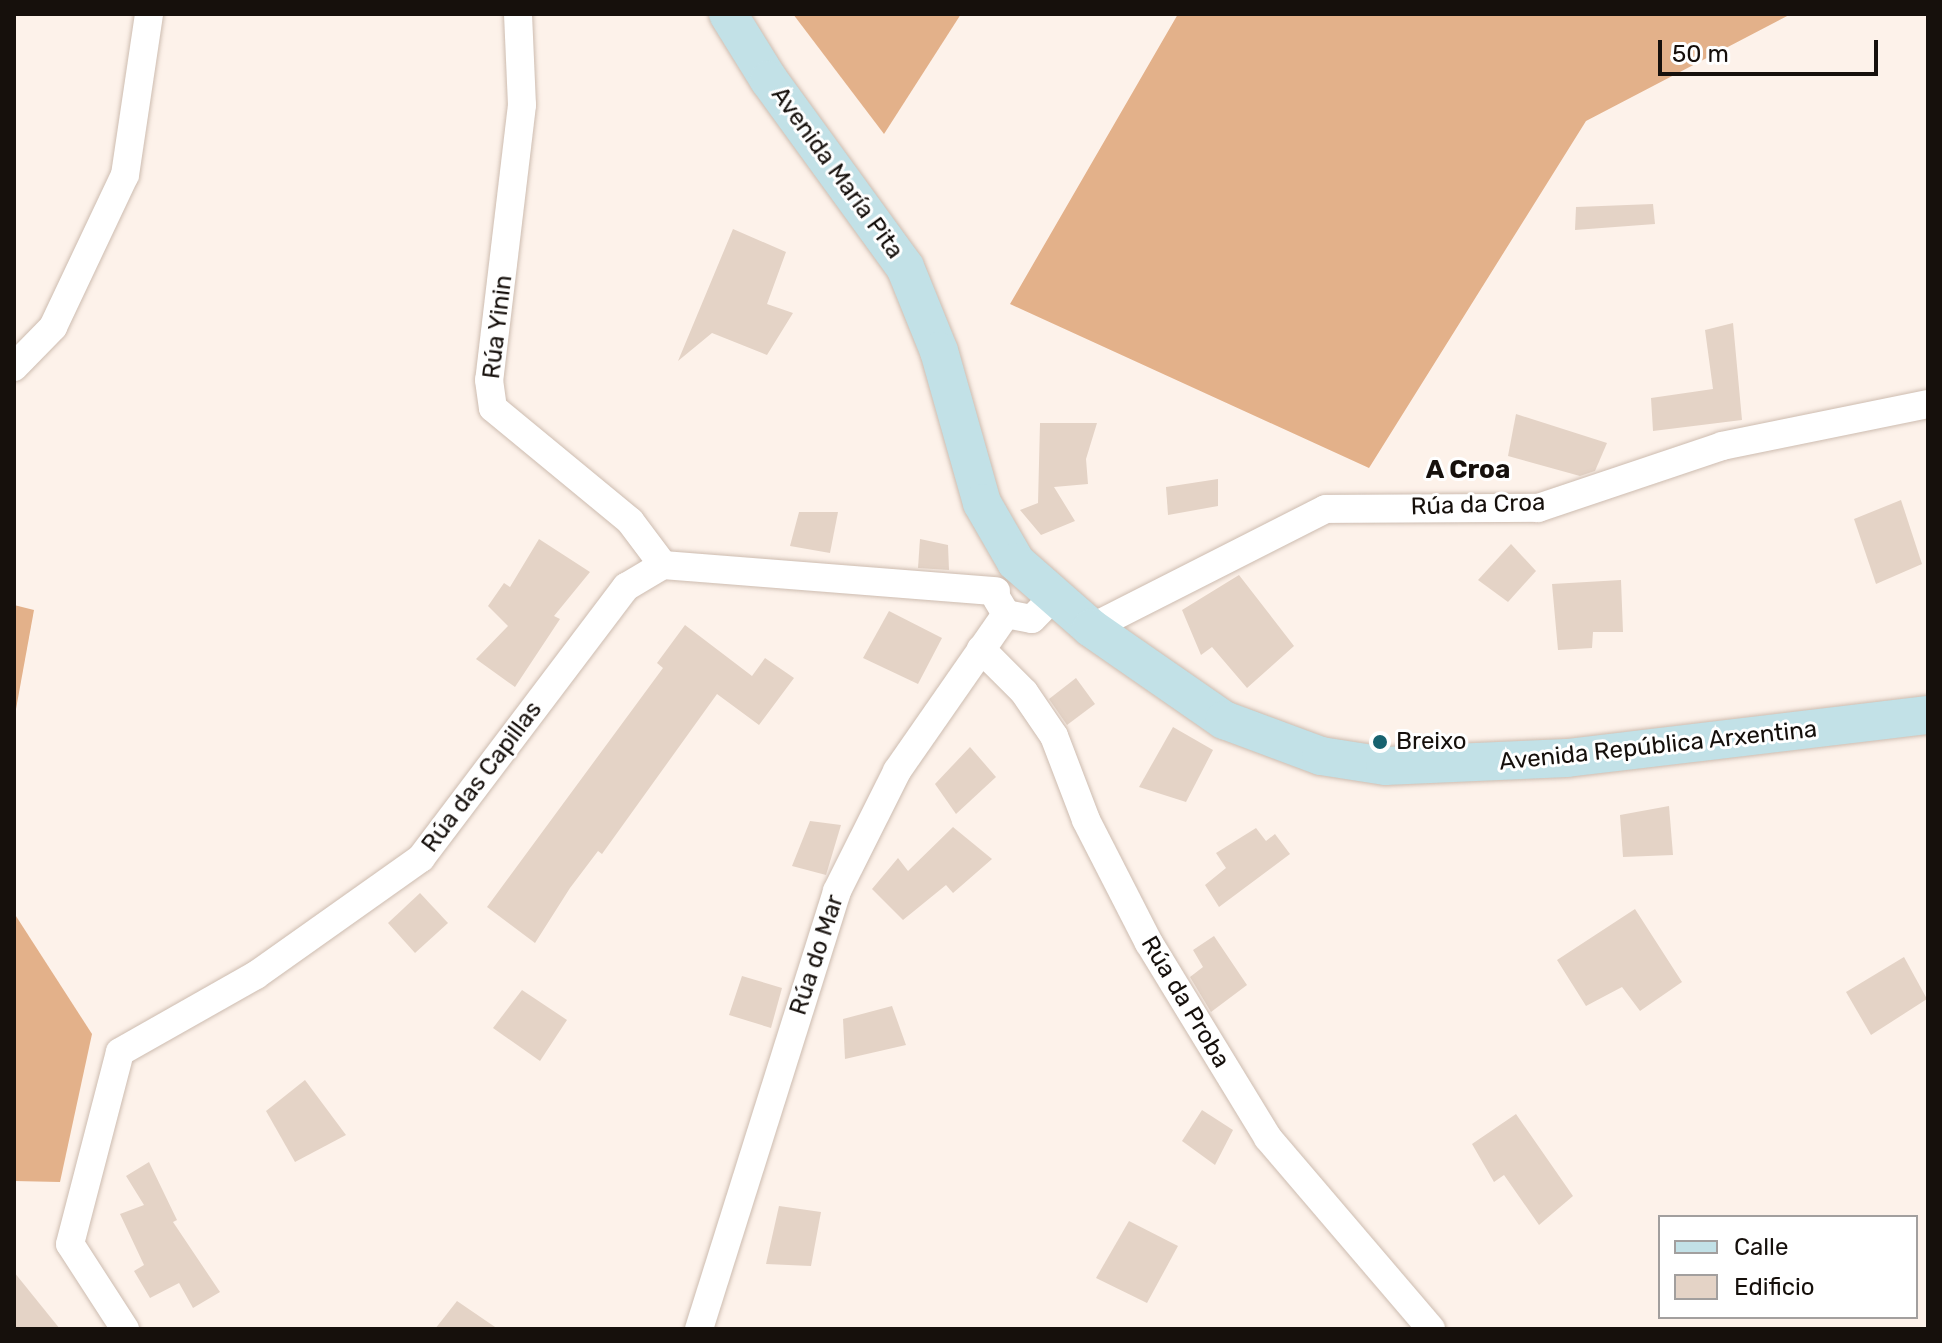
<!DOCTYPE html>
<meta charset="utf-8">
<style>
body{margin:0}
#map{position:relative;width:1942px;height:1343px;overflow:hidden;background:#fdf2ea;font-family:Rubik,sans-serif}
div>[style]{position:absolute}
[style*='--x']{left:calc(var(--x)*1px);top:calc(var(--y)*1px);width:calc(var(--w)*1px);rotate:calc(var(--a)*1deg)}
.forest>*{inset:0;background:#e3b18a}
.building>*{inset:0;background:#e4d3c6}
.roads{filter:drop-shadow(0 0 2px #cdbcb0) drop-shadow(0 0 2px #cdbcb0)}
.minor>*{height:28px;margin:-14px;padding:0 14px;transform-origin:14px;border-radius:14px;background:#fff}
.secondary>*{height:38px;margin:-19px;padding:0 19px;transform-origin:19px;border-radius:19px;background:#c2e1e7}
.dots>*{width:22px;height:22px;translate:-50% -50%;box-sizing:border-box;border:4px solid #fff;border-radius:50%}
span{translate:-50% -50%;white-space:nowrap;text-align:center;line-height:1.15;-webkit-text-stroke:6px #fff;paint-order:stroke}
.street-label{font-size:24px;color:#16100c}
.poi-label{font-size:24px;color:#16100c}
.left{translate:0 -50%;text-align:left}
.neighbourhood-label{font-size:26px;color:#16100c;font-weight:700}
.frame{position:absolute;inset:0;border:16px solid #16100c;pointer-events:none}
.legend{position:absolute;left:1658px;top:1215px;width:260px;height:104px;box-sizing:border-box;background:#fff;border:2px solid #a29f9e;margin:0;padding:10px 14px;list-style:none;font-size:24px;color:#16100c}
.legend li{display:flex;align-items:center;gap:16px;height:40px}
.legend b{width:40px;border:2px solid #a29f9e}
.scale{position:absolute;left:1658px;top:40px;width:220px;height:36px;box-sizing:border-box;border:4px solid #16100c;border-top:0;padding-left:10px;font-size:24px;line-height:28px;white-space:nowrap;color:#16100c;-webkit-text-stroke:6px #fff;paint-order:stroke}
</style>
<div id="map">
<div class="forest">
<div style="clip-path:polygon(793px 14px,961px 14px,884px 134px)"></div>
<div style="clip-path:polygon(1178px 14px,1791px 14px,1586px 121px,1369px 468px,1010px 304px)"></div>
<div style="clip-path:polygon(14px 605px,34px 610px,14px 720px)"></div>
<div style="clip-path:polygon(14px 913px,92px 1034px,60px 1182px,14px 1181px)"></div>
</div>
<div class="building">
<div style="clip-path:polygon(1653px 204px,1655px 224px,1575px 230px,1576px 207px)"></div>
<div style="clip-path:polygon(733px 229px,786px 252px,767px 304px,793px 313px,767px 355px,712px 333px,678px 361px)"></div>
<div style="clip-path:polygon(1733px 323px,1742px 420px,1653px 431px,1651px 398px,1713px 389px,1705px 330px)"></div>
<div style="clip-path:polygon(1516px 414px,1607px 443px,1595px 471px,1580px 476px,1508px 456px)"></div>
<div style="clip-path:polygon(1040px 423px,1097px 423px,1086px 459px,1088px 484px,1054px 487px,1075px 521px,1041px 535px,1020px 510px,1038px 503px)"></div>
<div style="clip-path:polygon(1218px 479px,1218px 506px,1168px 515px,1166px 487px)"></div>
<div style="clip-path:polygon(1901px 500px,1922px 564px,1876px 584px,1854px 519px)"></div>
<div style="clip-path:polygon(799px 512px,838px 512px,830px 553px,790px 546px)"></div>
<div style="clip-path:polygon(539px 539px,590px 572px,554px 616px,560px 619px,515px 687px,476px 659px,508px 626px,488px 606px,504px 583px,510px 587px)"></div>
<div style="clip-path:polygon(920px 539px,948px 545px,949px 570px,918px 568px)"></div>
<div style="clip-path:polygon(1511px 544px,1536px 571px,1508px 602px,1478px 580px)"></div>
<div style="clip-path:polygon(1239px 575px,1294px 646px,1247px 688px,1212px 647px,1201px 655px,1182px 610px)"></div>
<div style="clip-path:polygon(1621px 580px,1623px 632px,1593px 632px,1592px 648px,1558px 650px,1552px 584px)"></div>
<div style="clip-path:polygon(889px 611px,942px 638px,918px 684px,863px 658px)"></div>
<div style="clip-path:polygon(685px 625px,752px 676px,765px 658px,794px 678px,759px 725px,717px 694px,602px 854px,598px 851px,570px 888px,535px 943px,487px 907px,663px 668px,657px 663px)"></div>
<div style="clip-path:polygon(1076px 678px,1095px 704px,1067px 725px,1049px 699px)"></div>
<div style="clip-path:polygon(1173px 727px,1213px 750px,1186px 802px,1139px 787px)"></div>
<div style="clip-path:polygon(970px 747px,996px 777px,956px 814px,935px 784px)"></div>
<div style="clip-path:polygon(1669px 806px,1673px 855px,1623px 857px,1620px 815px)"></div>
<div style="clip-path:polygon(810px 821px,841px 825px,826px 875px,792px 866px)"></div>
<div style="clip-path:polygon(953px 827px,992px 859px,953px 893px,946px 885px,903px 920px,872px 889px,898px 858px,908px 871px)"></div>
<div style="clip-path:polygon(1256px 828px,1266px 841px,1275px 834px,1290px 854px,1219px 907px,1205px 885px,1226px 868px,1216px 853px)"></div>
<div style="clip-path:polygon(420px 893px,448px 923px,415px 953px,388px 923px)"></div>
<div style="clip-path:polygon(1635px 909px,1682px 982px,1640px 1011px,1622px 987px,1586px 1006px,1557px 960px)"></div>
<div style="clip-path:polygon(1214px 936px,1247px 985px,1211px 1012px,1190px 977px,1203px 967px,1193px 950px)"></div>
<div style="clip-path:polygon(1904px 957px,1927px 999px,1871px 1035px,1846px 992px)"></div>
<div style="clip-path:polygon(742px 976px,782px 988px,771px 1028px,729px 1015px)"></div>
<div style="clip-path:polygon(522px 990px,567px 1020px,540px 1061px,493px 1028px)"></div>
<div style="clip-path:polygon(892px 1006px,906px 1045px,845px 1059px,843px 1019px)"></div>
<div style="clip-path:polygon(305px 1080px,346px 1135px,295px 1162px,266px 1111px)"></div>
<div style="clip-path:polygon(1202px 1110px,1233px 1130px,1215px 1165px,1182px 1141px)"></div>
<div style="clip-path:polygon(1516px 1114px,1573px 1196px,1539px 1225px,1504px 1175px,1494px 1182px,1472px 1144px)"></div>
<div style="clip-path:polygon(149px 1162px,177px 1220px,173px 1222px,220px 1292px,193px 1308px,179px 1283px,150px 1298px,134px 1271px,144px 1265px,120px 1214px,144px 1205px,126px 1176px)"></div>
<div style="clip-path:polygon(779px 1206px,821px 1212px,811px 1266px,766px 1264px)"></div>
<div style="clip-path:polygon(1129px 1221px,1178px 1246px,1147px 1303px,1096px 1278px)"></div>
<div style="clip-path:polygon(14px 1272px,60px 1329px,14px 1329px)"></div>
<div style="clip-path:polygon(457px 1301px,498px 1329px,435px 1329px)"></div>
</div>
<div class="roads">
<div class="minor">
<div style="--x:518;--y:14;--w:91;--a:87.5"></div>
<div style="--x:522;--y:105;--w:277;--a:96.8"></div>
<div style="--x:489;--y:380;--w:28;--a:82"></div>
<div style="--x:493;--y:408;--w:178;--a:39.5"></div>
<div style="--x:630;--y:521;--w:55;--a:53.1"></div>
<div style="--x:14;--y:367;--w:56;--a:-45.7"></div>
<div style="--x:53;--y:327;--w:168;--a:-64.7"></div>
<div style="--x:125;--y:175;--w:163;--a:-81.5"></div>
<div style="--x:997;--y:599;--w:17;--a:59"></div>
<div style="--x:1006;--y:614;--w:26;--a:11"></div>
<div style="--x:1032;--y:619;--w:30;--a:-46"></div>
<div style="--x:1091;--y:628;--w:263;--a:-26.9"></div>
<div style="--x:1326;--y:509;--w:212;--a:-0.3"></div>
<div style="--x:1538;--y:508;--w:194;--a:-18.6"></div>
<div style="--x:1722;--y:446;--w:210;--a:-11.5"></div>
<div style="--x:981;--y:649;--w:61;--a:45"></div>
<div style="--x:1024;--y:692;--w:53;--a:55.7"></div>
<div style="--x:1054;--y:736;--w:90;--a:69.1"></div>
<div style="--x:1086;--y:820;--w:138;--a:62.9"></div>
<div style="--x:1149;--y:943;--w:228;--a:58.6"></div>
<div style="--x:1268;--y:1138;--w:251;--a:49.5"></div>
<div style="--x:125;--y:1329;--w:101;--a:-122.9"></div>
<div style="--x:70;--y:1244;--w:198;--a:-75.4"></div>
<div style="--x:120;--y:1052;--w:156;--a:-29.5"></div>
<div style="--x:256;--y:975;--w:202;--a:-35.3"></div>
<div style="--x:421;--y:858;--w:340;--a:-52.9"></div>
<div style="--x:626;--y:587;--w:43;--a:-30.7"></div>
<div style="--x:663;--y:565;--w:334;--a:4.5"></div>
<div style="--x:699;--y:1329;--w:459;--a:-72.5"></div>
<div style="--x:837;--y:891;--w:134;--a:-63.4"></div>
<div style="--x:897;--y:771;--w:191;--a:-55.2"></div>
</div>
<div class="secondary">
<div style="--x:728;--y:14;--w:78;--a:58.2"></div>
<div style="--x:769;--y:80;--w:231;--a:54"></div>
<div style="--x:905;--y:267;--w:91;--a:68"></div>
<div style="--x:939;--y:351;--w:158;--a:74.2"></div>
<div style="--x:982;--y:503;--w:68;--a:60"></div>
<div style="--x:1016;--y:562;--w:100;--a:41.3"></div>
<div style="--x:1091;--y:628;--w:162;--a:34.7"></div>
<div style="--x:1224;--y:720;--w:103;--a:20.4"></div>
<div style="--x:1321;--y:756;--w:65;--a:8.9"></div>
<div style="--x:1385;--y:766;--w:182;--a:-2.5"></div>
<div style="--x:1567;--y:758;--w:364;--a:-6.8"></div>
</div>
</div>
<div class="dots">
<div style="left:1380px;top:742px;background:#17626f"></div>
</div>
<div class="street-label">
<span style="left:837px;top:173px;rotate:54deg">Avenida María Pita</span>
<span style="left:498px;top:327px;rotate:-83deg">Rúa Yinin</span>
<span style="left:1478px;top:505px;rotate:-2deg">Rúa da Croa</span>
<span style="left:1658px;top:746px;rotate:-6deg">Avenida República Arxentina</span>
<span style="left:482px;top:777px;rotate:-53deg">Rúa das Capillas</span>
<span style="left:817px;top:955px;rotate:-72deg">Rúa do Mar</span>
<span style="left:1185px;top:1002px;rotate:59deg">Rúa da Proba</span>
</div>
<div class="poi-label">
<span class="left" style="left:1396px;top:742px">Breixo</span>
</div>
<div class="neighbourhood-label">
<span style="left:1468px;top:470px">A Croa</span>
</div>
<div class="frame"></div>
<ul class="legend">
<li><b style="height:10px;background:#c2e1e7"></b>Calle</li>
<li><b style="height:22px;background:#e4d3c6"></b>Edificio</li>
</ul>
<div class="scale">50 m</div>
</div>
